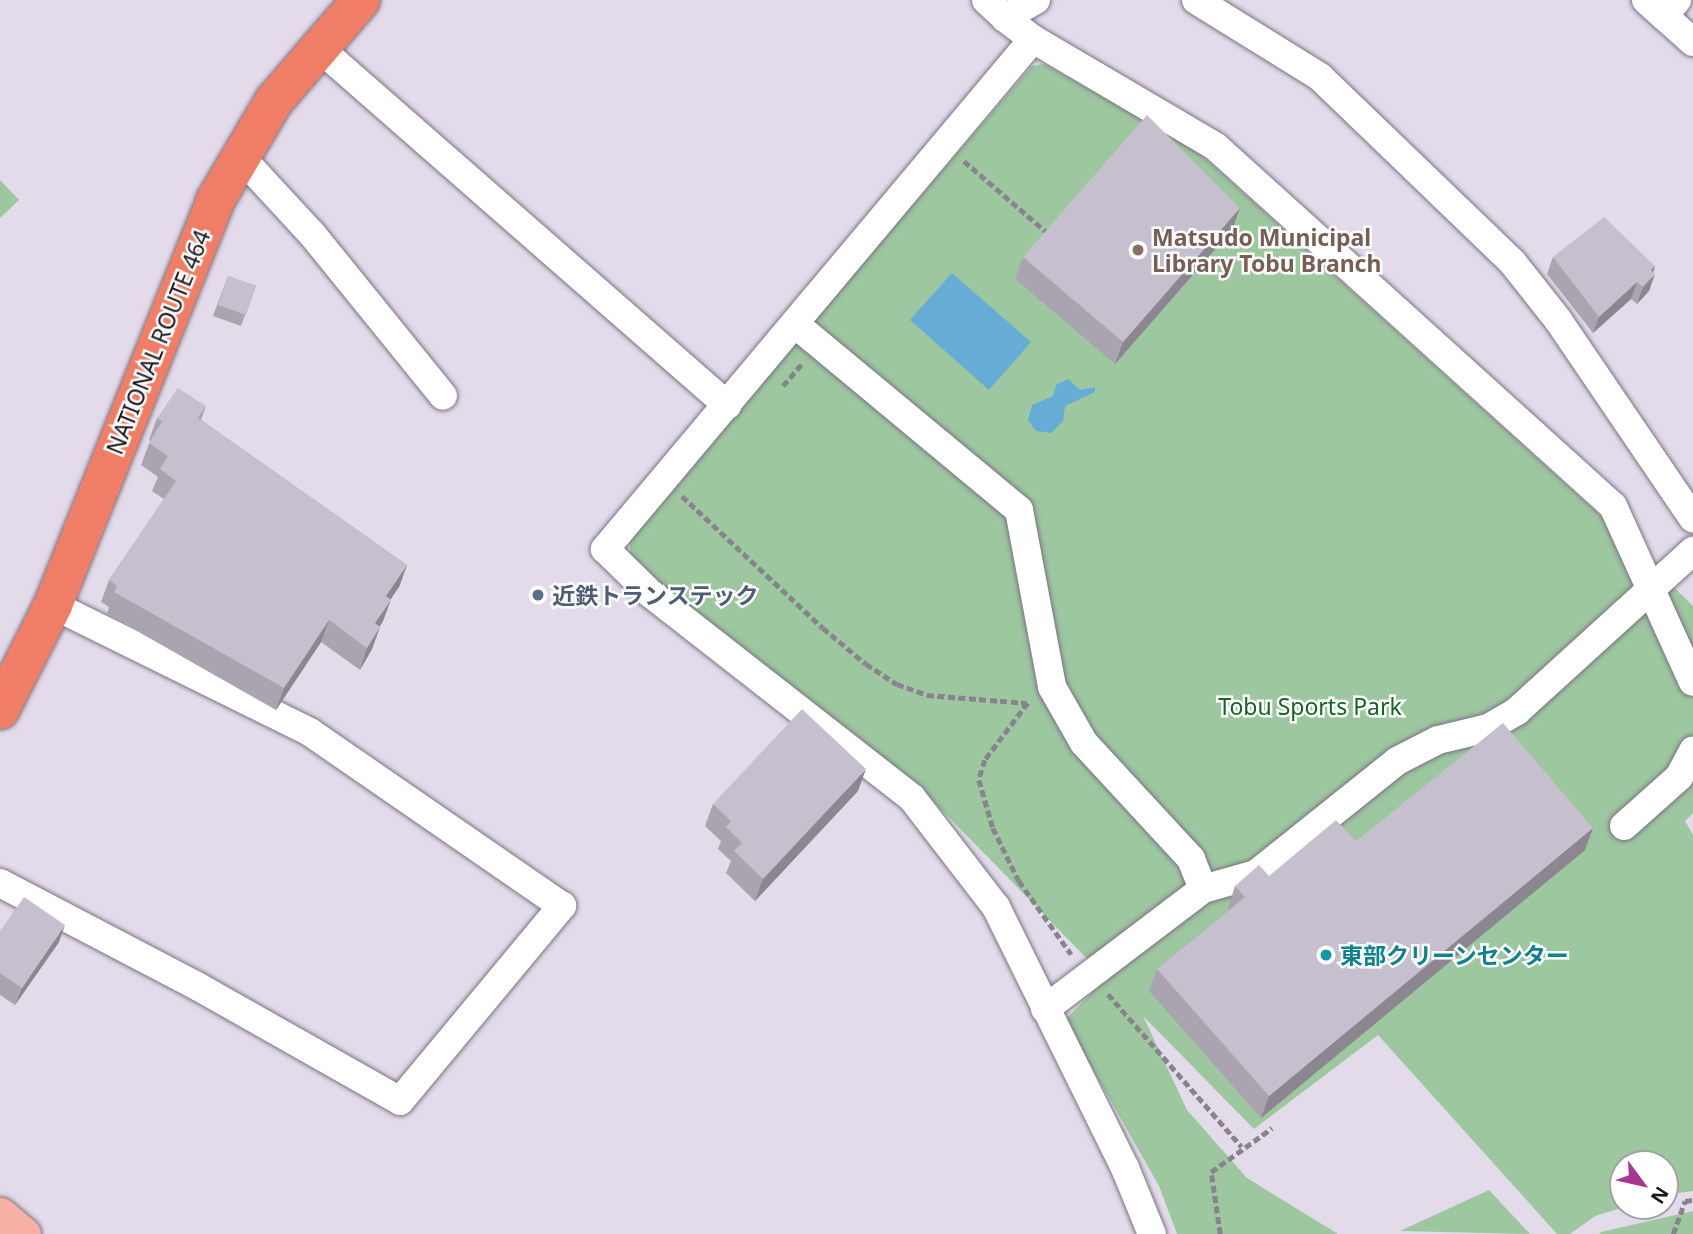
<!DOCTYPE html>
<meta charset="utf-8">
<style>
body{margin:0}
#map{position:relative;width:1693px;height:1234px;overflow:hidden;background:#e3dbea;font-family:"Noto Sans","Noto Sans JP",sans-serif}
div>[style]{position:absolute}
[style*='--x']{left:calc(var(--x)*1px);top:calc(var(--y)*1px);width:calc(var(--w)*1px);rotate:calc(var(--a)*1deg)}
.green>*{inset:0;background:#9dc79f}
.water>*{inset:0;background:#65add5}
.path>*{height:4.5px;margin-top:-2.25px;transform-origin:0;background:repeating-linear-gradient(90deg,#89838e 0 7px,transparent 0 10.5px)}
.roads{filter:drop-shadow(0 0 2px #7a7381) drop-shadow(0 0 2px #7a7381)}
.minor>*{height:28px;margin:-14px;padding:0 14px;transform-origin:14px;border-radius:14px;background:#fff}
.major>*{height:35px;margin:-17.5px;padding:0 17.5px;transform-origin:17.5px;border-radius:17.5px;background:#f6b1a3}
.highway>*{height:38px;margin:-19px;padding:0 19px;transform-origin:19px;border-radius:19px;background:#f07d65}
.wall>*{inset:0;background:#aaa4b0}
.shaded-wall>*{inset:0;background:#8b8690}
.building>*{inset:0;background:#c6bfcd}
.dots>*{width:19px;height:19px;translate:-50% -50%;box-sizing:border-box;border:4px solid #fff;border-radius:50%}
span{translate:-50% -50%;white-space:nowrap;text-align:center;line-height:1.15;-webkit-text-stroke:5px #fff;paint-order:stroke}
.education-label{font-size:23px;color:#785e54;font-weight:700}
.left{translate:0 -50%;text-align:left}
.street-label{font-size:23px;color:#1a171d}
.service-label{font-size:23px;color:#4e5e75;font-weight:700}
.park-label{font-size:23px;color:#156424}
.culture-label{font-size:23px;color:#0d838f;font-weight:700}
.north{position:absolute;left:1609px;top:1150px;width:70px;height:70px;box-sizing:border-box;background:#fff;border:2px solid #a3a2a5;border-radius:50%;rotate:123deg;font-size:19px;font-weight:700;line-height:28px;text-align:center;color:#1a171d}
.north::after{content:'';display:block;margin:auto;width:24px;height:32px;background:#a83792;clip-path:polygon(50% 0,100% 100%,50% 72%,0 100%)}
</style>
<div id="map">
<div class="green">
<div style="clip-path:polygon(1044px 64px,1188px 143px,1599px 514px,1693px 606px,1693px 813px,1685px 821px,1693px 835px,1693px 1191px,1665px 1195px,1665px 1164px,1623px 1164px,1623px 1206px,1628px 1206px,1595px 1216px,1570px 1234px,1557px 1234px,1378px 1035px,1254px 1129px,1143px 1016px,1187px 1110px,1247px 1178px,1338px 1234px,1177px 1234px,1159px 1186px,1065px 1020px,1106px 978px,926px 794px,631px 563px,629px 534px,1032px 66px)"></div>
<div style="clip-path:polygon(0 180px,19px 200px,0 218px)"></div>
<div style="clip-path:polygon(1489px 1190px,1530px 1234px,1400px 1231px)"></div>
<div style="clip-path:polygon(1693px 1211px,1693px 1234px,1599px 1234px,1601px 1232px)"></div>
</div>
<div class="water">
<div style="clip-path:polygon(952px 273px,1031px 342px,989px 390px,910px 320px)"></div>
<div style="clip-path:polygon(1068px 379px,1080px 390px,1095px 387px,1095px 392px,1065px 406px,1063px 421px,1051px 433px,1036px 431px,1028px 420px,1032px 405px,1053px 396px,1056px 385px)"></div>
</div>
<div class="path">
<div style="--x:964;--y:161;--w:113;--a:40.7"></div>
<div style="--x:783;--y:386;--w:30;--a:-50"></div>
<div style="--x:682;--y:496;--w:193;--a:43.1"></div>
<div style="--x:823;--y:628;--w:56;--a:39.9"></div>
<div style="--x:866;--y:664;--w:37;--a:33"></div>
<div style="--x:897;--y:684;--w:32;--a:20"></div>
<div style="--x:927;--y:695;--w:100;--a:4.6"></div>
<div style="--x:1028;--y:703;--w:71;--a:127"></div>
<div style="--x:985;--y:760;--w:21;--a:107"></div>
<div style="--x:979;--y:780;--w:50;--a:73.7"></div>
<div style="--x:993;--y:828;--w:59;--a:63.9"></div>
<div style="--x:1019;--y:881;--w:90;--a:54.5"></div>
<div style="--x:1108;--y:994;--w:203;--a:48.8"></div>
<div style="--x:1220;--y:1234;--w:63;--a:-98.3"></div>
<div style="--x:1211;--y:1172;--w:75;--a:-35.8"></div>
<div style="--x:1673;--y:1234;--w:35;--a:-70"></div>
<div style="--x:1685;--y:1201;--w:8;--a:-7"></div>
</div>
<div class="roads">
<div class="minor">
<div style="--x:986;--y:0;--w:26;--a:43"></div>
<div style="--x:1036;--y:0;--w:36;--a:150"></div>
<div style="--x:1005;--y:18;--w:35;--a:37"></div>
<div style="--x:1033;--y:39;--w:212;--a:30.5"></div>
<div style="--x:1216;--y:147;--w:535;--a:42.12"></div>
<div style="--x:1613;--y:506;--w:193;--a:65.6"></div>
<div style="--x:1196;--y:0;--w:146;--a:31.8"></div>
<div style="--x:1320;--y:77;--w:268;--a:43.9"></div>
<div style="--x:1513;--y:263;--w:73;--a:51.7"></div>
<div style="--x:1558;--y:320;--w:240;--a:55.8"></div>
<div style="--x:1646;--y:0;--w:24;--a:42"></div>
<div style="--x:1664;--y:16;--w:21;--a:-51"></div>
<div style="--x:1664;--y:16;--w:39;--a:42"></div>
<div style="--x:1033;--y:39;--w:666;--a:130"></div>
<div style="--x:605;--y:549;--w:64;--a:44.4"></div>
<div style="--x:651;--y:594;--w:331;--a:38"></div>
<div style="--x:912;--y:798;--w:138;--a:52.4"></div>
<div style="--x:996;--y:907;--w:291;--a:63.7"></div>
<div style="--x:1125;--y:1168;--w:71;--a:67.8"></div>
<div style="--x:318;--y:47;--w:544;--a:41.2"></div>
<div style="--x:239;--y:155;--w:108;--a:47.3"></div>
<div style="--x:312;--y:234;--w:208;--a:51"></div>
<div style="--x:795;--y:324;--w:291;--a:39.7"></div>
<div style="--x:1019;--y:510;--w:180;--a:79.4"></div>
<div style="--x:1052;--y:687;--w:64;--a:60.3"></div>
<div style="--x:1084;--y:743;--w:158;--a:47.3"></div>
<div style="--x:1191;--y:859;--w:32;--a:68"></div>
<div style="--x:1624;--y:826;--w:74;--a:-41.7"></div>
<div style="--x:1679;--y:777;--w:30;--a:-62"></div>
<div style="--x:0;--y:883;--w:222;--a:27.6"></div>
<div style="--x:197;--y:986;--w:233;--a:29.5"></div>
<div style="--x:400;--y:1101;--w:254;--a:-50.3"></div>
<div style="--x:562;--y:906;--w:306;--a:-145.4"></div>
<div style="--x:310;--y:732;--w:287;--a:-153.7"></div>
<div style="--x:1045;--y:1009;--w:198;--a:-37.2"></div>
<div style="--x:1203;--y:889;--w:55;--a:-15.8"></div>
<div style="--x:1256;--y:874;--w:181;--a:-38.7"></div>
<div style="--x:1397;--y:761;--w:46;--a:-27.1"></div>
<div style="--x:1438;--y:740;--w:51;--a:-13.5"></div>
<div style="--x:1488;--y:728;--w:34;--a:-30"></div>
<div style="--x:1517;--y:711;--w:238;--a:-42.3"></div>
</div>
<div class="major">
<div style="--x:0;--y:1215;--w:30;--a:40"></div>
</div>
<div class="highway">
<div style="--x:0;--y:710;--w:118;--a:-63.2"></div>
<div style="--x:53;--y:605;--w:435;--a:-68.1"></div>
<div style="--x:215;--y:201;--w:116;--a:-59.5"></div>
<div style="--x:274;--y:101;--w:133;--a:-49.3"></div>
</div>
</div>
<div class="wall">
<div style="clip-path:polygon(1232px 230px,1115px 364px,1015px 279px,1023px 257px)"></div>
<div style="clip-path:polygon(1553px 257px,1655px 266px,1649px 291px,1637px 304px,1631px 299px,1593px 333px,1547px 274px)"></div>
<div style="clip-path:polygon(228px 276px,256px 286px,241px 326px,213px 316px)"></div>
<div style="clip-path:polygon(206px 406px,201px 420px,407px 565px,399px 587px,390px 599px,383px 621px,380px 626px,372px 649px,360px 670px,321px 642px,276px 710px,107px 614px,109px 607px,101px 602px,109px 580px,164px 499px,152px 491px,158px 477px,141px 465px,150px 441px,149px 440px,157px 418px)"></div>
<div style="clip-path:polygon(858px 791px,755px 901px,726px 873px,731px 861px,718px 849px,721px 841px,705px 826px,713px 804px)"></div>
<div style="clip-path:polygon(1593px 828px,1585px 850px,1261px 1118px,1149px 991px,1157px 969px,1229px 910px,1228px 908px,1235px 886px,1269px 876px,1356px 841px)"></div>
<div style="clip-path:polygon(0 931px,59px 942px,15px 1005px,0 995px)"></div>
</div>
<div class="shaded-wall">
<div style="clip-path:polygon(1240px 208px,1232px 230px,1115px 364px,1123px 342px)"></div>
<div style="clip-path:polygon(1655px 266px,1650px 280px,1655px 274px,1649px 291px,1637px 304px,1643px 287px,1651px 270px)"></div>
<div style="clip-path:polygon(1637px 282px,1631px 299px,1593px 333px,1599px 317px)"></div>
<div style="clip-path:polygon(407px 565px,399px 587px,378px 618px,386px 596px)"></div>
<div style="clip-path:polygon(391px 600px,383px 621px,367px 645px,375px 623px)"></div>
<div style="clip-path:polygon(329px 620px,321px 642px,276px 710px,284px 688px)"></div>
<div style="clip-path:polygon(380px 627px,372px 649px,360px 670px,367px 648px)"></div>
<div style="clip-path:polygon(866px 769px,858px 791px,755px 901px,763px 879px)"></div>
<div style="clip-path:polygon(1593px 828px,1585px 850px,1261px 1118px,1269px 1096px)"></div>
<div style="clip-path:polygon(65px 925px,59px 942px,15px 1005px,22px 988px)"></div>
</div>
<div class="building">
<div style="clip-path:polygon(1147px 115px,1240px 208px,1123px 342px,1023px 257px)"></div>
<div style="clip-path:polygon(1604px 217px,1655px 266px,1651px 270px,1655px 274px,1643px 287px,1637px 282px,1599px 317px,1553px 257px)"></div>
<div style="clip-path:polygon(228px 276px,256px 286px,246px 315px,218px 305px)"></div>
<div style="clip-path:polygon(178px 388px,206px 406px,198px 418px,407px 565px,386px 596px,391px 600px,375px 623px,380px 627px,367px 648px,329px 620px,284px 688px,114px 592px,117px 586px,109px 580px,176px 481px,160px 469px,168px 456px,149px 443px,162px 421px,157px 418px)"></div>
<div style="clip-path:polygon(802px 709px,866px 769px,763px 879px,734px 851px,742px 843px,726px 827px,731px 821px,713px 804px)"></div>
<div style="clip-path:polygon(1503px 723px,1593px 828px,1269px 1096px,1157px 969px,1245px 897px,1235px 886px,1259px 865px,1269px 876px,1336px 820px,1356px 841px)"></div>
<div style="clip-path:polygon(24px 897px,65px 925px,22px 988px,0 973px,0 931px)"></div>
</div>
<div class="dots">
<div style="left:1138px;top:250px;background:#8d6e63"></div>
<div style="left:538px;top:595px;background:#5c6f8a"></div>
<div style="left:1326px;top:955px;background:#0f9aa8"></div>
</div>
<div class="education-label">
<span class="left" style="left:1152px;top:250px">Matsudo Municipal<br>Library Tobu Branch</span>
</div>
<div class="street-label">
<span style="left:158px;top:342px;rotate:-68deg">NATIONAL ROUTE 464</span>
</div>
<div class="service-label">
<span class="left" style="left:552px;top:595px">近鉄トランステック</span>
</div>
<div class="park-label">
<span style="left:1310px;top:706px">Tobu Sports Park</span>
</div>
<div class="culture-label">
<span class="left" style="left:1340px;top:955px">東部クリーンセンター</span>
</div>
<div class="north">N</div>
</div>
